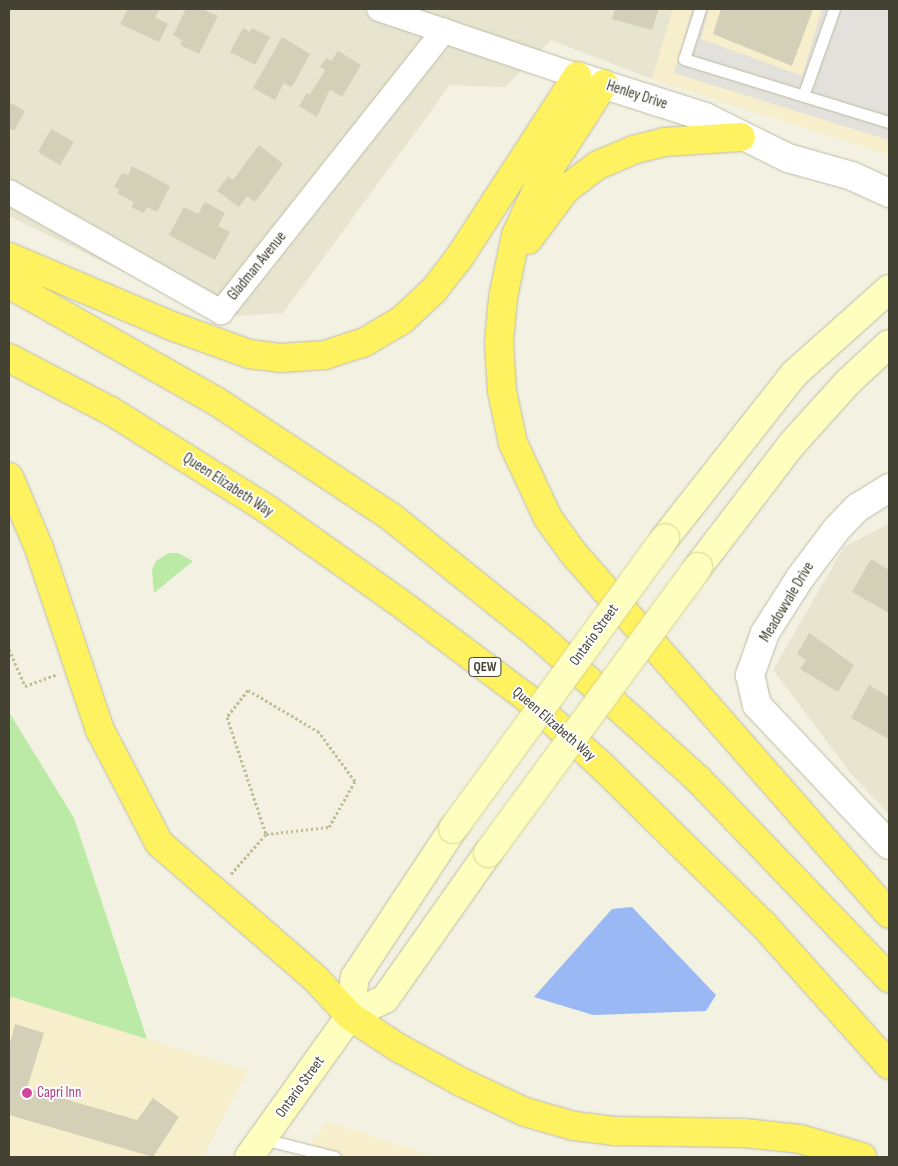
<!DOCTYPE html>
<style>
body{margin:0}
#map{position:relative;width:898px;height:1166px;overflow:hidden;background:#f2f1e2;font-family:"Sofia Sans Condensed",sans-serif}
div>[style]{position:absolute}
[style*='--x']{left:calc(var(--x)*1px);top:calc(var(--y)*1px);width:calc(var(--w)*1px);rotate:calc(var(--a)*1deg)}
.residential>*{inset:0;background:#e7e5d0}
.commercial>*{inset:0;background:#f7efcb}
.green>*{inset:0;background:#bbeaa7}
.parking>*{inset:0;background:#e2e1db}
.water>*{inset:0;background:#99b8f4}
.building>*{inset:0;background:#d4d0b7}
.path>*{height:3px;margin-top:-1.5px;transform-origin:0;background:repeating-linear-gradient(90deg,#c1bc94 0 2.5px,transparent 0 5px)}
.roads{filter:drop-shadow(0 0 1px #bebca4) drop-shadow(0 0 1px #bebca4)}
.service>*{height:11px;margin:-5.5px;padding:0 5.5px;transform-origin:5.5px;border-radius:5.5px;background:#fff}
.minor>*{height:24px;margin:-12px;padding:0 12px;transform-origin:12px;border-radius:12px;background:#fff}
.tertiary>*{height:28px;margin:-14px;padding:0 14px;transform-origin:14px;border-radius:14px;background:#fff}
.secondary>*{height:28px;margin:-14px;padding:0 14px;transform-origin:14px;border-radius:14px;background:#feffbf}
.motorway>*{height:28px;margin:-14px;padding:0 14px;transform-origin:14px;border-radius:14px;background:#fff260}
.bridges{filter:drop-shadow(0 0 1px #d5d48e) drop-shadow(0 0 1px #d5d48e)}
.secondary-bridge>*{height:28px;margin:-14px;padding:0 14px;transform-origin:14px;border-radius:14px;background:#feffbf}
.dots>*{width:14px;height:14px;translate:-50% -50%;box-sizing:border-box;border:2px solid #fff;border-radius:50%}
span{translate:-50% -50%;white-space:nowrap;text-align:center;line-height:1.15;-webkit-text-stroke:4px #fff;paint-order:stroke}
.shield-label span{padding:1px 4px;background:#fff;border:1px solid;border-radius:4px;-webkit-text-stroke-width:0}
.shield-label{font-size:14px;color:#444232;font-weight:700}
.street-label{font-size:15px;color:#444232}
.hotel-label{font-size:15px;color:#b23c85}
.left{translate:0 -50%;text-align:left}
.frame{position:absolute;inset:0;border:10px solid #444232;pointer-events:none}
</style>
<div id="map">
<div class="residential">
<div style="clip-path:polygon(9px 9px,673px 9px,652px 79px,551px 40px,505px 87px,450px 85px,283px 313px,216px 317px,9px 216px)"></div>
<div style="clip-path:polygon(889px 524px,889px 814px,852px 775px,773px 670px,844px 547px)"></div>
</div>
<div class="commercial">
<div style="clip-path:polygon(673px 9px,889px 9px,889px 155px,652px 79px)"></div>
<div style="clip-path:polygon(12px 996px,248px 1071px,202px 1157px,9px 1157px,9px 1000px)"></div>
<div style="clip-path:polygon(327px 1121px,435px 1157px,300px 1157px)"></div>
</div>
<div class="green">
<div style="clip-path:polygon(169px 553px,178px 553px,193px 561px,154px 593px,152px 570px,156px 561px)"></div>
<div style="clip-path:polygon(9px 712px,74px 818px,147px 1039px,12px 997px,9px 1000px)"></div>
</div>
<div class="parking">
<div style="clip-path:polygon(692px 9px,709px 9px,701px 39px,802px 76px,822px 9px,889px 9px,889px 140px,674px 73px)"></div>
</div>
<div class="water">
<div style="clip-path:polygon(632px 907px,716px 995px,706px 1011px,593px 1015px,534px 997px,612px 909px)"></div>
</div>
<div class="building">
<div style="clip-path:polygon(128px 9px,160px 9px,155px 17px,168px 24px,159px 42px,120px 24px)"></div>
<div style="clip-path:polygon(186px 9px,202px 9px,218px 16px,199px 54px,180px 45px,182px 40px,173px 35px)"></div>
<div style="clip-path:polygon(615px 9px,659px 9px,652px 30px,612px 19px)"></div>
<div style="clip-path:polygon(721px 9px,813px 9px,792px 66px,713px 34px)"></div>
<div style="clip-path:polygon(243px 28px,250px 32px,252px 28px,270px 37px,255px 65px,230px 52px)"></div>
<div style="clip-path:polygon(282px 37px,310px 54px,295px 82px,291px 87px,284px 83px,275px 100px,253px 88px)"></div>
<div style="clip-path:polygon(338px 51px,361px 65px,342px 97px,330px 89px,317px 117px,299px 106px,307px 93px,310px 95px,325px 70px,320px 67px,326px 58px,331px 61px)"></div>
<div style="clip-path:polygon(9px 102px,25px 111px,14px 131px,9px 128px)"></div>
<div style="clip-path:polygon(51px 129px,74px 142px,60px 165px,38px 152px)"></div>
<div style="clip-path:polygon(259px 145px,283px 164px,255px 202px,247px 196px,239px 207px,217px 191px,228px 176px,233px 180px)"></div>
<div style="clip-path:polygon(132px 166px,170px 186px,157px 212px,147px 207px,144px 213px,131px 207px,134px 202px,117px 193px,120px 190px,114px 187px,122px 173px,128px 175px)"></div>
<div style="clip-path:polygon(205px 202px,225px 213px,218px 226px,230px 232px,215px 260px,169px 235px,184px 207px,198px 214px)"></div>
<div style="clip-path:polygon(871px 559px,889px 570px,889px 613px,852px 592px)"></div>
<div style="clip-path:polygon(809px 633px,854px 665px,838px 692px,800px 669px,806px 660px,797px 654px)"></div>
<div style="clip-path:polygon(869px 685px,889px 697px,889px 739px,851px 718px)"></div>
<div style="clip-path:polygon(15px 1024px,44px 1033px,27px 1088px,137px 1120px,153px 1098px,179px 1117px,153px 1157px,9px 1115px,9px 1047px)"></div>
</div>
<div class="path">
<div style="--x:9;--y:649;--w:40;--a:66.6"></div>
<div style="--x:25;--y:686;--w:33;--a:-20"></div>
<div style="--x:231;--y:874;--w:53;--a:-48.8"></div>
<div style="--x:266;--y:834;--w:63;--a:-6.3"></div>
<div style="--x:329;--y:827;--w:53;--a:-60.5"></div>
<div style="--x:355;--y:781;--w:61;--a:-126.3"></div>
<div style="--x:319;--y:732;--w:82;--a:-149.4"></div>
<div style="--x:248;--y:690;--w:34;--a:128"></div>
<div style="--x:227;--y:717;--w:123;--a:71.6"></div>
</div>
<div class="roads">
<div class="service">
<div style="--x:700;--y:9;--w:52;--a:107.7"></div>
<div style="--x:684;--y:59;--w:214;--a:17.1"></div>
<div style="--x:803;--y:96;--w:92;--a:-70.4"></div>
<div style="--x:263;--y:1139;--w:74;--a:14"></div>
</div>
<div class="minor">
<div style="--x:379;--y:9;--w:209;--a:18.7"></div>
<div style="--x:9;--y:192;--w:244;--a:29.5"></div>
<div style="--x:221;--y:312;--w:359;--a:-51.6"></div>
</div>
<div class="tertiary">
<div style="--x:580;--y:77;--w:131;--a:17.7"></div>
<div style="--x:705;--y:117;--w:93;--a:26.3"></div>
<div style="--x:788;--y:158;--w:66;--a:15.7"></div>
<div style="--x:852;--y:176;--w:41;--a:24.7"></div>
<div style="--x:889;--y:488;--w:36;--a:148"></div>
<div style="--x:858;--y:507;--w:32;--a:134"></div>
<div style="--x:836;--y:530;--w:60;--a:126.9"></div>
<div style="--x:800;--y:578;--w:65;--a:122.5"></div>
<div style="--x:765;--y:633;--w:45;--a:109.7"></div>
<div style="--x:750;--y:675;--w:31;--a:77"></div>
<div style="--x:757;--y:705;--w:192;--a:46.7"></div>
</div>
<div class="secondary">
<div style="--x:665;--y:538;--w:209;--a:-51.8"></div>
<div style="--x:794;--y:374;--w:127;--a:-41.8"></div>
<div style="--x:698;--y:567;--w:155;--a:-52.6"></div>
<div style="--x:792;--y:444;--w:85;--a:-47.9"></div>
<div style="--x:849;--y:381;--w:54;--a:-42.8"></div>
<div style="--x:350;--y:1016;--w:39;--a:-26"></div>
<div style="--x:385;--y:999;--w:179;--a:-54.8"></div>
<div style="--x:249;--y:1157;--w:173;--a:-54.4"></div>
<div style="--x:350;--y:1016;--w:39;--a:-83"></div>
<div style="--x:355;--y:977;--w:178;--a:-56.5"></div>
</div>
<div class="motorway">
<div style="--x:604;--y:84;--w:120;--a:122.8"></div>
<div style="--x:539;--y:185;--w:55;--a:114.7"></div>
<div style="--x:516;--y:235;--w:64;--a:101.7"></div>
<div style="--x:503;--y:298;--w:45;--a:95.1"></div>
<div style="--x:499;--y:343;--w:48;--a:86.4"></div>
<div style="--x:502;--y:391;--w:53;--a:78.1"></div>
<div style="--x:513;--y:443;--w:83;--a:65"></div>
<div style="--x:548;--y:518;--w:44;--a:54.2"></div>
<div style="--x:574;--y:554;--w:478;--a:48.8"></div>
<div style="--x:528;--y:240;--w:64;--a:-53.3"></div>
<div style="--x:566;--y:189;--w:40;--a:-37"></div>
<div style="--x:598;--y:165;--w:38;--a:-23"></div>
<div style="--x:633;--y:150;--w:32;--a:-14"></div>
<div style="--x:664;--y:142;--w:77;--a:-3.7"></div>
<div style="--x:9;--y:257;--w:174;--a:23"></div>
<div style="--x:169;--y:325;--w:85;--a:19.9"></div>
<div style="--x:249;--y:354;--w:31;--a:7"></div>
<div style="--x:280;--y:358;--w:45;--a:-3.8"></div>
<div style="--x:325;--y:355;--w:40;--a:-18"></div>
<div style="--x:363;--y:343;--w:45;--a:-30.5"></div>
<div style="--x:402;--y:320;--w:44;--a:-43.2"></div>
<div style="--x:434;--y:290;--w:41;--a:-52"></div>
<div style="--x:459;--y:258;--w:217;--a:-57"></div>
<div style="--x:9;--y:284;--w:238;--a:29.5"></div>
<div style="--x:216;--y:401;--w:209;--a:33.5"></div>
<div style="--x:390;--y:516;--w:189;--a:38.8"></div>
<div style="--x:537;--y:634;--w:217;--a:42"></div>
<div style="--x:698;--y:779;--w:276;--a:46.2"></div>
<div style="--x:9;--y:358;--w:115;--a:27.5"></div>
<div style="--x:111;--y:411;--w:184;--a:32.1"></div>
<div style="--x:267;--y:509;--w:158;--a:35.2"></div>
<div style="--x:396;--y:600;--w:164;--a:36.8"></div>
<div style="--x:527;--y:698;--w:101;--a:42.2"></div>
<div style="--x:602;--y:766;--w:226;--a:44.5"></div>
<div style="--x:763;--y:924;--w:189;--a:48.2"></div>
<div style="--x:9;--y:477;--w:77;--a:67.1"></div>
<div style="--x:39;--y:548;--w:192;--a:71.5"></div>
<div style="--x:100;--y:730;--w:127;--a:62.4"></div>
<div style="--x:159;--y:843;--w:208;--a:40.9"></div>
<div style="--x:316;--y:979;--w:50;--a:47.4"></div>
<div style="--x:350;--y:1016;--w:56;--a:33.4"></div>
<div style="--x:397;--y:1047;--w:73;--a:28.7"></div>
<div style="--x:461;--y:1082;--w:71;--a:25.1"></div>
<div style="--x:525;--y:1112;--w:51;--a:15.9"></div>
<div style="--x:574;--y:1126;--w:40;--a:7.1"></div>
<div style="--x:614;--y:1131;--w:130;--a:0.9"></div>
<div style="--x:744;--y:1133;--w:56;--a:6.1"></div>
<div style="--x:800;--y:1139;--w:65;--a:16.2"></div>
</div>
</div>
<div class="bridges">
<div class="secondary-bridge">
<div style="--x:453;--y:829;--w:360;--a:-53.9"></div>
<div style="--x:488;--y:853;--w:355;--a:-53.7"></div>
</div>
</div>
<div class="dots">
<div style="left:27px;top:1093px;background:#d1479c"></div>
</div>
<div class="shield-label">
<span style="left:485px;top:667px">QEW</span>
</div>
<div class="street-label">
<span style="left:637px;top:95px;rotate:18deg">Henley Drive</span>
<span style="left:257px;top:266px;rotate:-51deg">Gladman Avenue</span>
<span style="left:228px;top:485px;rotate:33deg">Queen Elizabeth Way</span>
<span style="left:787px;top:602px;rotate:-59deg">Meadowvale Drive</span>
<span style="left:594px;top:635px;rotate:-54deg">Ontario Street</span>
<span style="left:554px;top:724px;rotate:41deg">Queen Elizabeth Way</span>
<span style="left:300px;top:1087px;rotate:-54deg">Ontario Street</span>
</div>
<div class="hotel-label">
<span class="left" style="left:37px;top:1093px">Capri Inn</span>
</div>
<div class="frame"></div>
</div>
